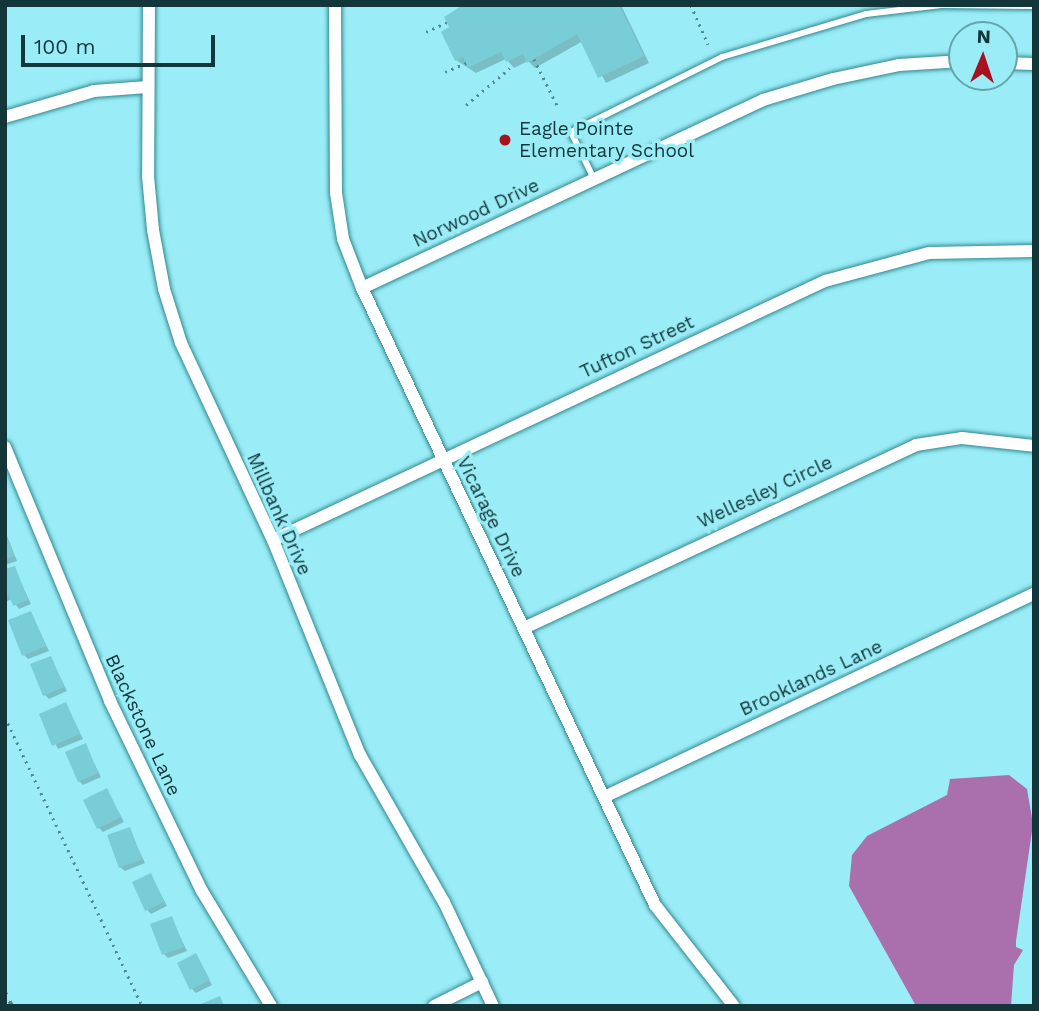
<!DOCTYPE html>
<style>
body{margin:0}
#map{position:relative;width:1039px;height:1011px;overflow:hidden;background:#9aedf7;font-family:"Work Sans",sans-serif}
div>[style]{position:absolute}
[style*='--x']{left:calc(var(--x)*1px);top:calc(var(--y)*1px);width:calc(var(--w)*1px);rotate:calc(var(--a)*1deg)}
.water>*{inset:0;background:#aa70ad}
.shadow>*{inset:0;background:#0003}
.building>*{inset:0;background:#79cdd6}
.path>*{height:2.5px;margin-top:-1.25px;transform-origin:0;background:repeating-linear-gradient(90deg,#50898f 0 2px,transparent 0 7px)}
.roads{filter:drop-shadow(0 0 2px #308790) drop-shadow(0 0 2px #308790)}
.lane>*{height:6px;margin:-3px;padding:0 3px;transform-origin:3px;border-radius:3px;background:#fff}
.street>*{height:12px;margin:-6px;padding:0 6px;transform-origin:6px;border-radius:6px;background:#fff}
.rail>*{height:3.5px;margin-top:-1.75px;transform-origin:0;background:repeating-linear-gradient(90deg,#4d858c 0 3.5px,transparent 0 10.5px)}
.dots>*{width:19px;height:19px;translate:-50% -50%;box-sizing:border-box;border:4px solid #9aedf7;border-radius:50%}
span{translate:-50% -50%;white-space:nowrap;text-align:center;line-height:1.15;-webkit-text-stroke:7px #9aedf7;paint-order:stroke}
.poi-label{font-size:19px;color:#12363a}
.left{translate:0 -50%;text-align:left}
.street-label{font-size:19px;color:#12363a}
.frame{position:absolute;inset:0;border:7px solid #12363a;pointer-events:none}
.north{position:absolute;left:948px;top:21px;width:70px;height:70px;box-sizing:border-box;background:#9aedf7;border:2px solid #64a4ab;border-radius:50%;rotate:2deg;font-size:19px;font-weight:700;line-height:28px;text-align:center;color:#12363a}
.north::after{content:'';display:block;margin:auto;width:24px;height:32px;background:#a8121f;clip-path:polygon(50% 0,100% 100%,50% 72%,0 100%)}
.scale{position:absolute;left:21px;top:35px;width:194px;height:32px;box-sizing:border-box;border:4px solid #12363a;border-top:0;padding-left:9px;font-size:21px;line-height:24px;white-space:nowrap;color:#12363a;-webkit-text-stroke:5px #9aedf7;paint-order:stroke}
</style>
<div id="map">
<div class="water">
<div style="clip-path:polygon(1009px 775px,1027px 789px,1033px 824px,1016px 941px,1016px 947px,1023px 950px,1014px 965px,1011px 1006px,916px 1006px,849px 886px,852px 855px,867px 836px,947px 795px,950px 779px)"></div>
</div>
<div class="shadow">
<div style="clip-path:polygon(465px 5px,621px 5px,649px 63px,606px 83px,583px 41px,535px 68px,528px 61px,514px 68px,506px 59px,476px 73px,456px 60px,451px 28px)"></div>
<div style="clip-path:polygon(5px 531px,17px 561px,5px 565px)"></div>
<div style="clip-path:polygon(14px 568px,31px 604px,19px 609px,12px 599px,5px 602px,5px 571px)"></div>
<div style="clip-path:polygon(31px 613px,49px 651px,28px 659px,24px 655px)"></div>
<div style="clip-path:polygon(51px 658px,67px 691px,49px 699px,45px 695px)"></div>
<div style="clip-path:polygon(66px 704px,83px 739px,58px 749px,41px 715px)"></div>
<div style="clip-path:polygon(85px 745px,101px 777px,83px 785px,79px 781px)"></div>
<div style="clip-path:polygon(107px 790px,124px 822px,103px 832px,99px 828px)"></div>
<div style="clip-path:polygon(129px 829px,145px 863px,125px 871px,120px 867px)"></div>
<div style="clip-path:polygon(151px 875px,167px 906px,151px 914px,147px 910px)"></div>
<div style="clip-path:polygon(171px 918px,187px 951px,168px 958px,164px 954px)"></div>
<div style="clip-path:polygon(196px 955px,212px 985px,196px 993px,192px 989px)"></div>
</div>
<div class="building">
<div style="clip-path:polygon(463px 5px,619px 5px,644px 56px,598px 78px,577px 34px,527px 63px,523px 54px,506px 62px,501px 52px,468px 68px,463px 57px,455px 61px,441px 32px,449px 27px,444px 17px)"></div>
<div style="clip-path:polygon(5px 534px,14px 556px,5px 560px)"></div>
<div style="clip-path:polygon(15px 566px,28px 600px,13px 606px,9px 595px,5px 596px,5px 569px)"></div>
<div style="clip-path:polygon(31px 611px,46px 646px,22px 656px,8px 620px)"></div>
<div style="clip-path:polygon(51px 656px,64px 687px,43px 696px,30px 664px)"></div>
<div style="clip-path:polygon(66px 702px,80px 734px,52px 746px,39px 714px)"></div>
<div style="clip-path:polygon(86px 743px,98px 773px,78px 782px,65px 752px)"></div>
<div style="clip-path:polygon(107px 788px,121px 817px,97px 829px,83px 800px)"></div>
<div style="clip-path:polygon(130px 827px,142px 859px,119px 868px,107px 835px)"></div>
<div style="clip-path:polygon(151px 873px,164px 902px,145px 911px,132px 882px)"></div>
<div style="clip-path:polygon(172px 916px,184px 947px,162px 955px,150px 924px)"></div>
<div style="clip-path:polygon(196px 953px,210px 980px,190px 990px,177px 963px)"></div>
<div style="clip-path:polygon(220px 996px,224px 1006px,196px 1006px)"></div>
</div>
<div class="path">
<div style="--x:691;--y:5;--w:43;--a:66.4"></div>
<div style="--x:426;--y:32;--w:23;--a:-25"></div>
<div style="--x:534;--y:59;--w:56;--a:63.4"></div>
<div style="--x:445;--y:72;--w:23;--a:-23"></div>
<div style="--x:466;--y:105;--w:57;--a:-40.1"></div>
<div style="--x:5;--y:717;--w:320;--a:64.6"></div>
</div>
<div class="roads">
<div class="lane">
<div style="--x:594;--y:179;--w:52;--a:-116.1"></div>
<div style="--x:571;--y:132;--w:169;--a:-26.4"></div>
<div style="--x:722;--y:57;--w:150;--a:-16.6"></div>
<div style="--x:866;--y:14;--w:76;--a:-6.8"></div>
<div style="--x:941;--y:5;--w:93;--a:0.6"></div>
</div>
<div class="street">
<div style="--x:149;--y:5;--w:171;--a:90.3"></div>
<div style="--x:148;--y:176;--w:54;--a:84.7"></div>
<div style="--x:153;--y:230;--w:60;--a:79.4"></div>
<div style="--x:164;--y:289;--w:57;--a:72.5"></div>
<div style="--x:181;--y:343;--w:217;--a:65"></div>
<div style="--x:273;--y:540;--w:232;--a:68"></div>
<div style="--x:360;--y:755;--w:169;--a:60.3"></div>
<div style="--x:444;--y:902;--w:115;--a:64.8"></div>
<div style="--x:335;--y:5;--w:188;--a:89.7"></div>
<div style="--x:336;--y:193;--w:47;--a:81.3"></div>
<div style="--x:343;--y:239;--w:53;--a:68.8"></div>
<div style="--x:362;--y:288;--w:683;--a:64.6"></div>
<div style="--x:655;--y:905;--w:128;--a:52"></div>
<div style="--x:1004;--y:63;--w:30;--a:2"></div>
<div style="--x:5;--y:117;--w:93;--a:-16.3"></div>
<div style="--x:94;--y:91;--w:53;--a:-4.3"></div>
<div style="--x:362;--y:288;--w:443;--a:-25.1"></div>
<div style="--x:763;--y:100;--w:73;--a:-16.7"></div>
<div style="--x:833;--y:79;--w:67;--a:-12"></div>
<div style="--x:899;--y:65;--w:63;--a:-3.6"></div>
<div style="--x:5;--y:447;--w:275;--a:67.5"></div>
<div style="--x:110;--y:701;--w:211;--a:64.2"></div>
<div style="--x:202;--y:891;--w:134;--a:59"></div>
<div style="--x:273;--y:540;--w:610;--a:-25.14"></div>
<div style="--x:825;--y:281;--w:108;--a:-15.1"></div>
<div style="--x:929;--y:253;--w:105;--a:-1.1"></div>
<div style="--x:524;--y:628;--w:433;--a:-25"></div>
<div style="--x:916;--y:445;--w:47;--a:-8.7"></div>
<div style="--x:962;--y:438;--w:72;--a:6.3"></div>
<div style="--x:604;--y:797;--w:476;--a:-25.3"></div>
<div style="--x:434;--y:1006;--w:54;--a:-26.6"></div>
</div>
</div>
<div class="rail">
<div style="--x:5;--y:992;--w:16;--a:63"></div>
</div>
<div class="dots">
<div style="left:505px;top:140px;background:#a8121f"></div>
</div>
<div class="poi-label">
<span class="left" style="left:519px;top:140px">Eagle Pointe<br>Elementary School</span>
</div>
<div class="street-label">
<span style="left:476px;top:213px;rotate:-25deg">Norwood Drive</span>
<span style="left:637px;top:347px;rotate:-25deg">Tufton Street</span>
<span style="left:765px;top:492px;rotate:-25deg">Wellesley Circle</span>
<span style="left:279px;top:514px;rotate:66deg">Millbank Drive</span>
<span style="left:491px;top:517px;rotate:64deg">Vicarage Drive</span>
<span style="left:811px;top:678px;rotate:-25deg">Brooklands Lane</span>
<span style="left:143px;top:725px;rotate:65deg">Blackstone Lane</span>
</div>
<div class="frame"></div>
<div class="north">N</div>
<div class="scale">100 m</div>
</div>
